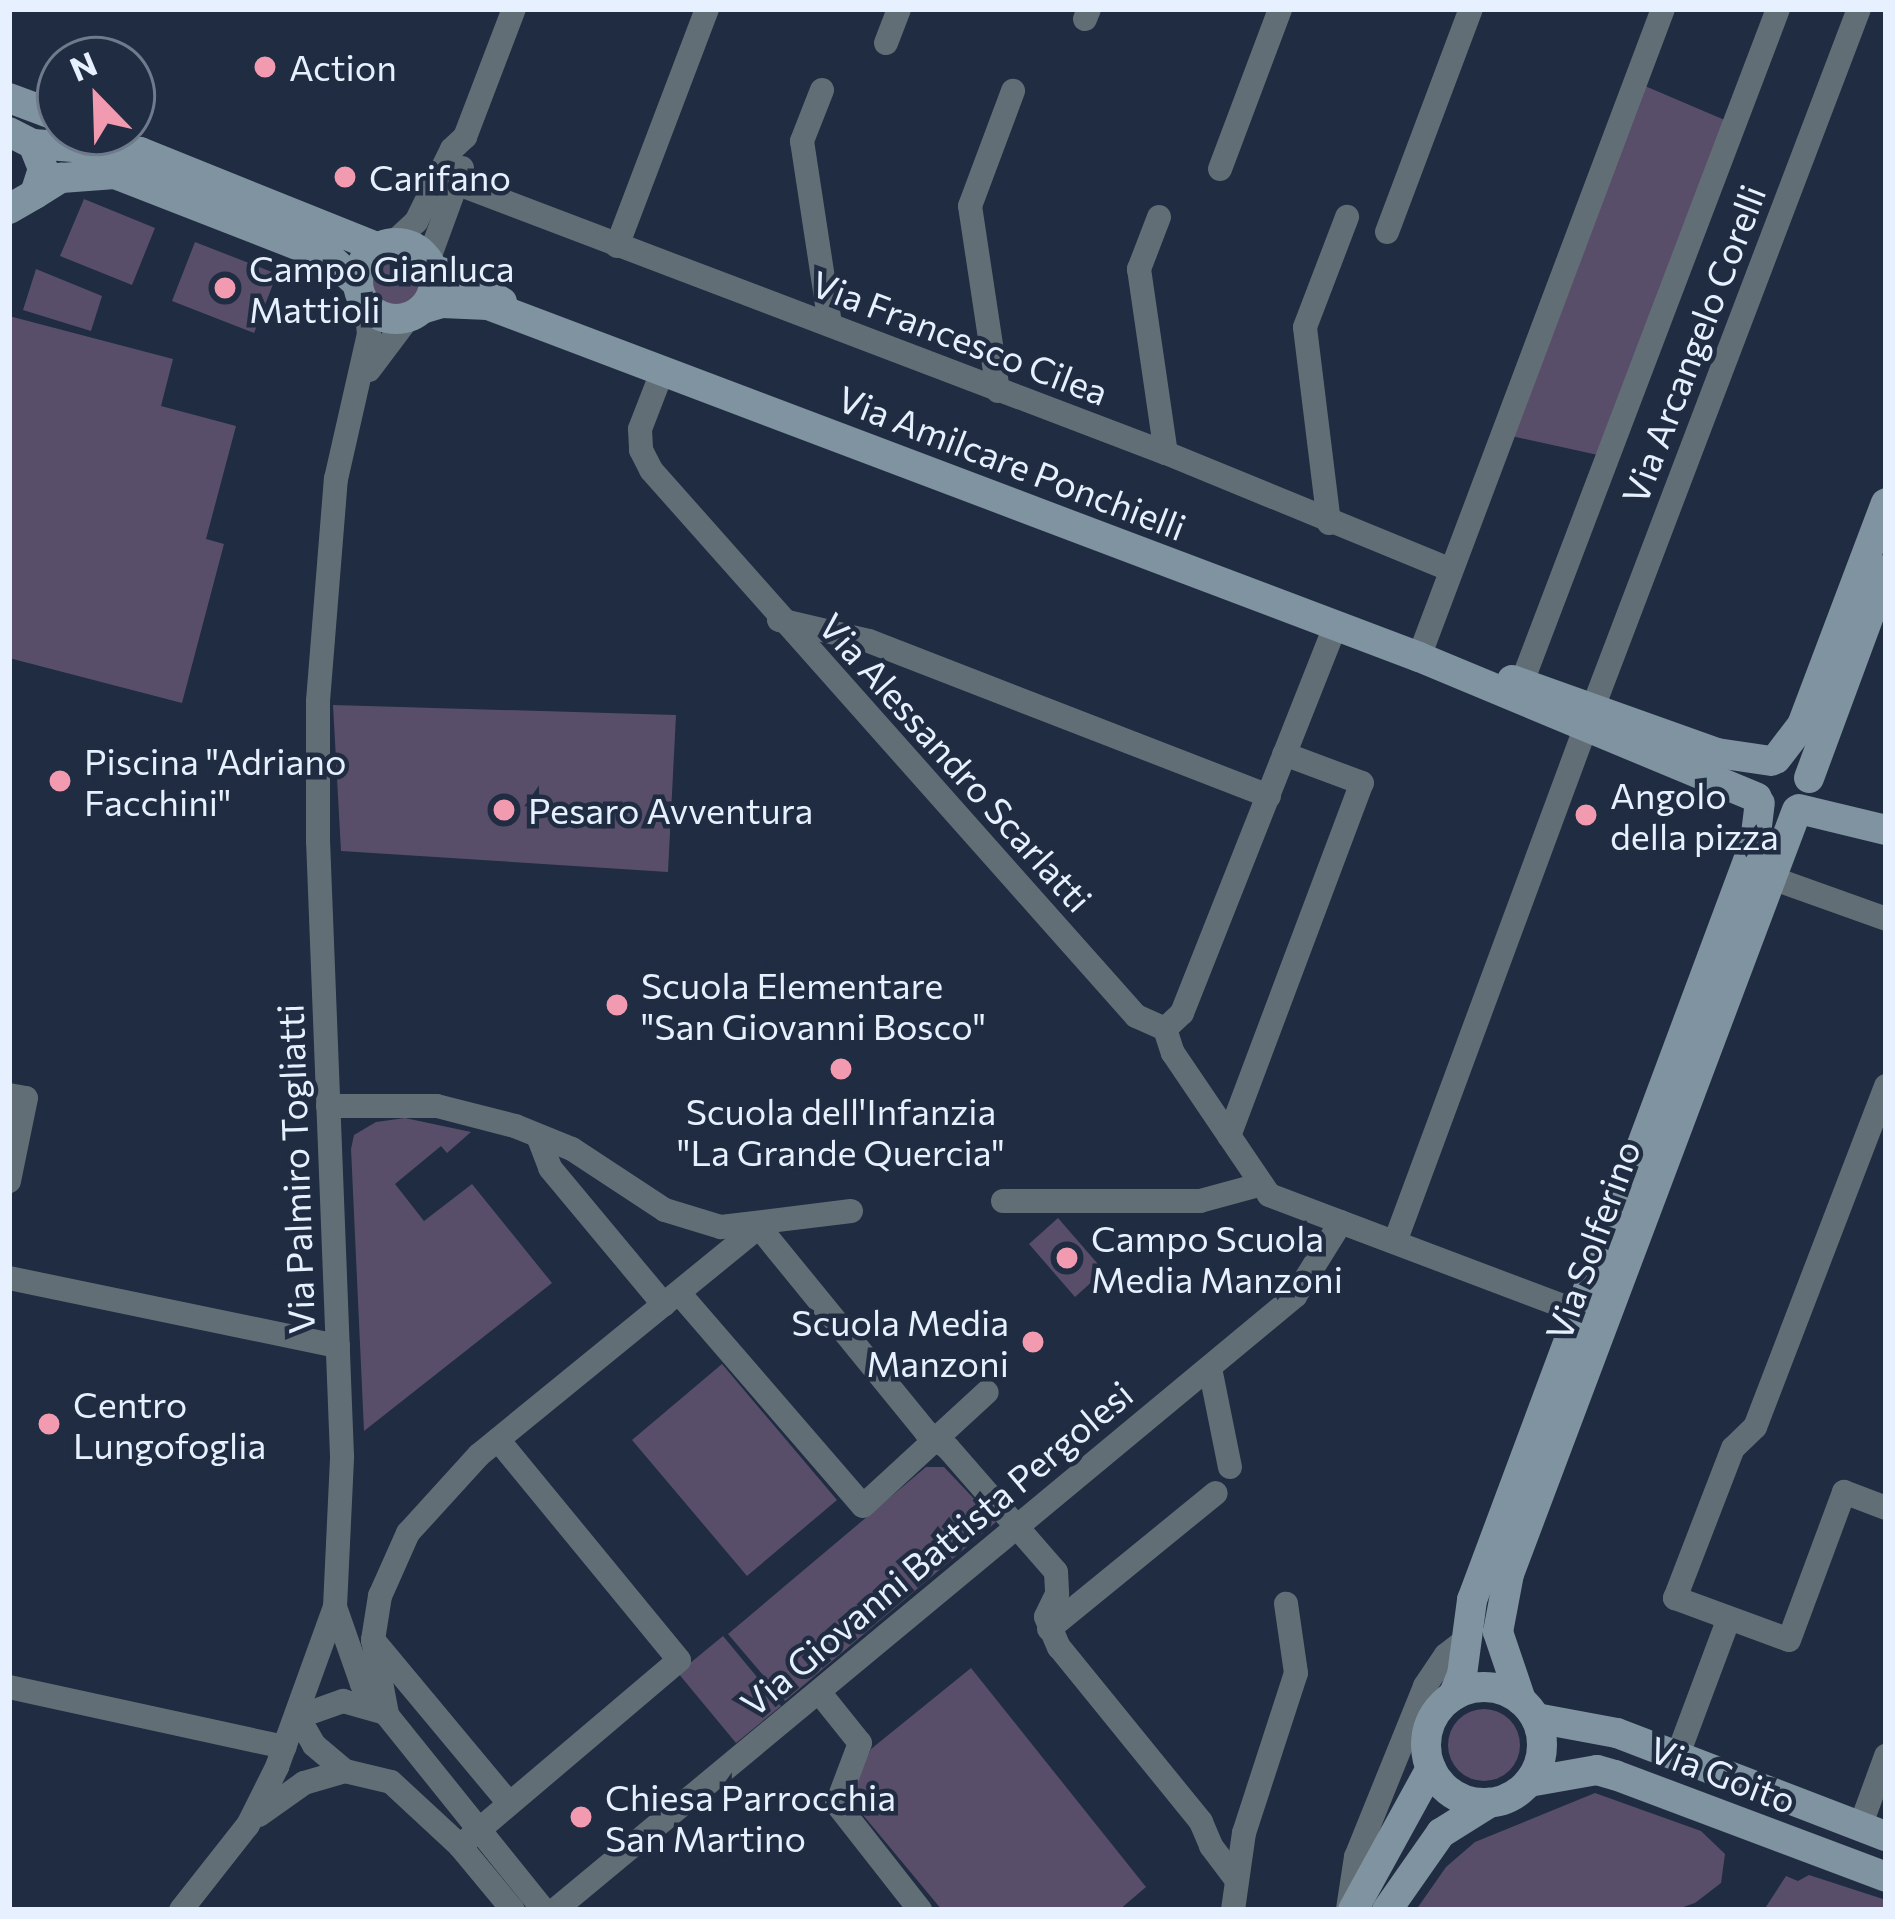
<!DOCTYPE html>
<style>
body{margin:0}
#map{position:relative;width:1895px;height:1919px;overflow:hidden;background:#1f2c41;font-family:Commissioner,sans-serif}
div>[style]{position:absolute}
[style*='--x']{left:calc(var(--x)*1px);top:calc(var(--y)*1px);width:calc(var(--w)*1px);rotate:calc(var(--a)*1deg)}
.green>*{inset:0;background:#584e6a}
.round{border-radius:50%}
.street>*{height:24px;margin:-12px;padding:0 12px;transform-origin:12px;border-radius:12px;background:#626e76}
.secondary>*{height:30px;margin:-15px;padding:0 15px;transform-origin:15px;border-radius:15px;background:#8093a0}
.secondary>.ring{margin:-15px;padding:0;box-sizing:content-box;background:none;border:30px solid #8093a0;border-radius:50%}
.dots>*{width:33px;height:33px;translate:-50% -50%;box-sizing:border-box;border:6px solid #1f2c41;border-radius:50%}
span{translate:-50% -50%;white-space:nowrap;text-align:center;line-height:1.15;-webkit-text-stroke:9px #1f2c41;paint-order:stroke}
.poi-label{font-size:36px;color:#e7f0fe}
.left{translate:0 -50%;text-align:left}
.right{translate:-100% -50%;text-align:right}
.street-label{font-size:36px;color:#e7f0fe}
.frame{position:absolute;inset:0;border:12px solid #e7f0fe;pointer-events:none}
.north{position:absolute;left:36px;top:36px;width:120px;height:120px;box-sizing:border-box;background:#1f2c41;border:3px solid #6f7a8d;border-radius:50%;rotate:337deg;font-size:33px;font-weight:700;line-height:48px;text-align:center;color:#e7f0fe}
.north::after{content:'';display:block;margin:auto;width:42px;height:54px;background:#f29ab0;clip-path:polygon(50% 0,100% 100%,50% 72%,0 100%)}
</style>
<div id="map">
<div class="green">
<div style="clip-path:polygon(1645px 86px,1727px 121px,1598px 455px,1511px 436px)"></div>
<div style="clip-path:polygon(84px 199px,155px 228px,132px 285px,60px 256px)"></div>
<div style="clip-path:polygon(195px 242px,277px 274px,254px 333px,172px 301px)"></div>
<div class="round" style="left:372px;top:258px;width:48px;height:48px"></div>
<div style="clip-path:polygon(36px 269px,102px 296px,91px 331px,23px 310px)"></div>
<div style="clip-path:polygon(9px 316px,173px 359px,161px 406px,236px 426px,206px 539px,224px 544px,182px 703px,9px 658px)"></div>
<div style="clip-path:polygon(333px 705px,676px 715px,668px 872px,341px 851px)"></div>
<div style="clip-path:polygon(405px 1118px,471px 1132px,447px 1153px,441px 1146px,395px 1184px,424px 1221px,472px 1184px,552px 1283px,364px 1431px,351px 1149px,354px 1135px,376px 1122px)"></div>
<div style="clip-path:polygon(1058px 1218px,1104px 1271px,1075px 1297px,1029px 1244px)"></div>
<div style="clip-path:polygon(722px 1364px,837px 1500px,747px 1576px,632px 1440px)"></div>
<div style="clip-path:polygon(926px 1467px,944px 1467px,996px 1522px,785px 1701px,728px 1634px)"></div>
<div style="clip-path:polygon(723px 1636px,781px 1706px,736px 1743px,678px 1673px)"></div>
<div style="clip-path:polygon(971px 1668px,1146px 1887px,1119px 1910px,942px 1910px,848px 1797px,871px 1749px)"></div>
<div class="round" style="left:1448px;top:1709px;width:72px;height:72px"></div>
<div style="clip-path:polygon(1595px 1793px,1701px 1831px,1725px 1854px,1721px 1883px,1695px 1903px,1674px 1910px,1416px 1910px,1446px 1867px,1475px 1842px)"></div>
<div style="clip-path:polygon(1809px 1875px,1886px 1900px,1886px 1910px,1764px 1910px,1786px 1876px,1798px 1881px)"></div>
</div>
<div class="street">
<div style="--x:1085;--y:19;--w:11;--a:-68"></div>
<div style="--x:886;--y:43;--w:36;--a:-69"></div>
<div style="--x:822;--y:90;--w:55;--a:111.4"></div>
<div style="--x:802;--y:141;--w:186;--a:81.3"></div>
<div style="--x:1220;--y:169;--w:171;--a:-69.4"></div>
<div style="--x:440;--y:177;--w:777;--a:20.82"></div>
<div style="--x:1166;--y:453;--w:308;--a:22.3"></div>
<div style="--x:1159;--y:217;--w:56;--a:111"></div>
<div style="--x:1139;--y:269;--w:186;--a:81.7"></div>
<div style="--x:1387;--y:232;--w:238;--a:-69.4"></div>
<div style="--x:392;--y:244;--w:33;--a:-43"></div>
<div style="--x:416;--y:222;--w:81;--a:-63.7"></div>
<div style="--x:452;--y:149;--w:18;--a:-43"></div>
<div style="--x:465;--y:137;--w:137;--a:-69.1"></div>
<div style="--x:617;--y:246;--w:254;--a:-69.2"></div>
<div style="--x:428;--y:261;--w:99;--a:-69.9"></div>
<div style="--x:369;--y:370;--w:66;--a:-53"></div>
<div style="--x:662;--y:372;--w:61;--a:111.1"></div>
<div style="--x:640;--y:429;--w:21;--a:87"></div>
<div style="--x:641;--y:450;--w:22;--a:63"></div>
<div style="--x:651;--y:470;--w:730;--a:48.39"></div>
<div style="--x:1136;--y:1016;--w:32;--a:24"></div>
<div style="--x:998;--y:391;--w:187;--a:-98.6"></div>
<div style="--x:970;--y:206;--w:123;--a:-69.5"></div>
<div style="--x:1329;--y:523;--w:197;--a:-97"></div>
<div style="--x:1305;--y:327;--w:118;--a:-69.1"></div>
<div style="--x:779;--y:620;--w:92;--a:13.1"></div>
<div style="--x:869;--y:641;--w:429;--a:21.2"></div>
<div style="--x:1419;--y:657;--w:692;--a:-69.37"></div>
<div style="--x:1522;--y:682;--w:720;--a:-69.17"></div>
<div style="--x:1594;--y:705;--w:745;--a:-69.16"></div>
<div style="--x:1769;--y:877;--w:124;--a:19.7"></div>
<div style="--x:1165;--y:1029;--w:25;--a:72"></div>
<div style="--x:1173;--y:1053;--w:171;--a:55.9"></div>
<div style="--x:1269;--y:1195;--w:334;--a:20.7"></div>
<div style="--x:1165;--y:1029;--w:23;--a:-43"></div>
<div style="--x:1182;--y:1013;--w:416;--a:-68.4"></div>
<div style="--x:1886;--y:1086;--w:365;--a:111"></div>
<div style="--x:1755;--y:1427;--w:30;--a:136"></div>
<div style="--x:1733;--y:1448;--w:161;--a:111.1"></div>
<div style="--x:1675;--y:1598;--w:121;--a:20.2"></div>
<div style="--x:1789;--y:1640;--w:158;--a:-69.6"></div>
<div style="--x:1844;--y:1492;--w:45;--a:20.9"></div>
<div style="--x:9;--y:1095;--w:17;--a:10"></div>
<div style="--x:26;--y:1098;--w:85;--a:101.6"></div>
<div style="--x:328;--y:1106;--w:109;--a:0"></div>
<div style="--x:437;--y:1106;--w:81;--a:14.4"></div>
<div style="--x:515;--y:1126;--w:61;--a:22"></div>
<div style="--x:572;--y:1149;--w:111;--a:33.3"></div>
<div style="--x:665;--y:1210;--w:59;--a:16.9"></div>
<div style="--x:721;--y:1227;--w:131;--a:-7"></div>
<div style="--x:538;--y:1136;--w:34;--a:69"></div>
<div style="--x:550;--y:1168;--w:178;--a:50.2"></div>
<div style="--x:1229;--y:1136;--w:377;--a:-69.4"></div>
<div style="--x:1362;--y:783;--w:83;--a:-159.6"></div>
<div style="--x:1003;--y:1201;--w:197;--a:0"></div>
<div style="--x:1200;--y:1201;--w:61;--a:-15.2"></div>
<div style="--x:759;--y:1227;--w:264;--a:50.8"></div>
<div style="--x:926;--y:1432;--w:27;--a:36"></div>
<div style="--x:948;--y:1448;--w:164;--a:48.9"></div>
<div style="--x:1056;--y:1572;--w:22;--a:87"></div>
<div style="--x:1057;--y:1594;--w:25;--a:116"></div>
<div style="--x:1046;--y:1617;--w:33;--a:67"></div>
<div style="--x:1059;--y:1647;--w:225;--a:50.9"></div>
<div style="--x:1201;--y:1822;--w:26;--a:67"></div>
<div style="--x:1211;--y:1846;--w:41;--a:52.9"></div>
<div style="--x:1395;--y:1242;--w:547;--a:-69.68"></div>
<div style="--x:9;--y:1278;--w:336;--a:11.7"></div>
<div style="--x:679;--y:1293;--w:281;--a:49.2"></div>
<div style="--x:863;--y:1506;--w:168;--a:-42.6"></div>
<div style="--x:1210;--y:1368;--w:101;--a:78.6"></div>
<div style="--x:335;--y:1607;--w:82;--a:70.7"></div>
<div style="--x:362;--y:1684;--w:290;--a:51.2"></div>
<div style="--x:1049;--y:1629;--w:215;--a:-39.2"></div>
<div style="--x:373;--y:1640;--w:212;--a:50.2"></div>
<div style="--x:9;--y:1687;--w:282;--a:12.3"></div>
<div style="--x:819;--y:1692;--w:65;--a:51.2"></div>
<div style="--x:860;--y:1743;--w:65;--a:110.7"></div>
<div style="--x:837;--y:1804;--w:135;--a:51.9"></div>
<div style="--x:387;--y:1714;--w:75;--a:-100.7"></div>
<div style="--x:373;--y:1640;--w:45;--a:-81"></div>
<div style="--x:380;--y:1596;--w:69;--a:-66"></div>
<div style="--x:408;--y:1533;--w:105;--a:-47.7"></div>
<div style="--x:479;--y:1455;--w:361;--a:-39.2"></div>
<div style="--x:298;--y:1717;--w:48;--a:-19.6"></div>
<div style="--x:343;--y:1701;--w:44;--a:15.9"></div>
<div style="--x:298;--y:1717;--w:32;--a:60"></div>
<div style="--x:314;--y:1745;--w:40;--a:40"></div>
<div style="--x:1677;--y:1757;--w:148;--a:-69.5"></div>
<div style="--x:259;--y:1815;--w:55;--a:-35.4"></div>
<div style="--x:304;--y:1783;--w:43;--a:-16.3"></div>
<div style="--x:345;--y:1771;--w:47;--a:13.4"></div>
<div style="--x:391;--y:1782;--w:94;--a:42.8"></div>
<div style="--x:460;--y:1846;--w:83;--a:50.4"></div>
<div style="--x:1860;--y:1827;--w:76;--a:-69.9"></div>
<div style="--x:460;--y:1846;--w:287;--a:-40.3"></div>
<div style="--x:679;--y:1660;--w:285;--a:-129.4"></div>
<div style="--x:1348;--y:1909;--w:53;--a:-81.3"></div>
<div style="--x:1356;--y:1857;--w:184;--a:-68"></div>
<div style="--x:1425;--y:1686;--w:37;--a:-56"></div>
<div style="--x:1446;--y:1655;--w:23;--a:-38"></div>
<div style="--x:181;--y:1910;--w:108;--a:-51.8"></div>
<div style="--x:248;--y:1825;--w:65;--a:-63.4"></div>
<div style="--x:277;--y:1767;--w:170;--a:-70.1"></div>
<div style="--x:335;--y:1607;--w:151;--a:-87.3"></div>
<div style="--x:342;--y:1456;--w:615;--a:-92.23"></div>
<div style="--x:318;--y:841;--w:140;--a:-90"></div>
<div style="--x:318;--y:701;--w:223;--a:-85.4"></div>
<div style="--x:336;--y:479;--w:149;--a:-77.2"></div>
<div style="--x:369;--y:334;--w:30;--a:-96"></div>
<div style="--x:555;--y:1910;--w:962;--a:-39.68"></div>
<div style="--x:1295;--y:1296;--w:87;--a:-58.1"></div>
<div style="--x:1233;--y:1910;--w:78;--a:-81.9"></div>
<div style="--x:1244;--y:1833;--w:168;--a:-72"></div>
<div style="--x:1296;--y:1673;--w:70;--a:-98.2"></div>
</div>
<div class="secondary">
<div style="--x:9;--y:98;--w:54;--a:20.4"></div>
<div style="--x:9;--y:132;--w:27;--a:27"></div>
<div style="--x:33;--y:144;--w:27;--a:68"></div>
<div style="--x:43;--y:169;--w:26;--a:108"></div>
<div style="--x:35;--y:194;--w:30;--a:150"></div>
<div style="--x:33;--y:144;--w:107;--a:4.3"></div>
<div style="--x:140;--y:152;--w:258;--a:21.9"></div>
<div style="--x:35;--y:194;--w:31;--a:-32"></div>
<div style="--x:61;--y:178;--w:54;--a:-4.2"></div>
<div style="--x:115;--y:174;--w:231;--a:21.3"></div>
<div style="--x:330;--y:258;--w:38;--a:43"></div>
<div class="ring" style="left:358px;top:243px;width:46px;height:46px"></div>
<div style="--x:432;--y:269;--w:41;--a:18.4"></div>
<div style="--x:471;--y:282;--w:37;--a:33"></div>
<div style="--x:422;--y:309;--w:21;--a:-17"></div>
<div style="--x:442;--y:303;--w:46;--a:2.5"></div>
<div style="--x:488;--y:305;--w:995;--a:20.71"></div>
<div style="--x:1419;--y:657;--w:366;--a:22.6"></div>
<div style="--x:1512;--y:680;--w:218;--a:19.6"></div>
<div style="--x:1717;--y:753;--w:55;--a:8.4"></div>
<div style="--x:1776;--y:759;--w:43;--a:-52.6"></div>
<div style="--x:1802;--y:725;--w:237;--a:-69.3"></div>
<div style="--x:1809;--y:778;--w:222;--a:-69.7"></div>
<div style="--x:1799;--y:809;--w:89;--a:13.6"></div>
<div class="ring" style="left:1426px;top:1687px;width:86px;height:86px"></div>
<div style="--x:1453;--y:1696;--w:23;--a:-67"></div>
<div style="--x:1462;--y:1675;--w:76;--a:-82.4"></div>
<div style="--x:1472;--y:1600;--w:809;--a:-69.53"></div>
<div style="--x:1755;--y:842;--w:39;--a:-83"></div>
<div style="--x:1521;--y:1700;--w:72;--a:-108.7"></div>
<div style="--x:1498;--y:1632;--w:59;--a:-79.3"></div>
<div style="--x:1509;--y:1574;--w:816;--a:-69.35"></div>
<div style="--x:1536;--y:1718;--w:82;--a:10.5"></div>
<div style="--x:1617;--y:1733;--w:288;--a:21"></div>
<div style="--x:1529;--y:1782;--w:69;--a:-10"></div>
<div style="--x:1597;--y:1770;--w:19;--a:16"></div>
<div style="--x:1615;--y:1775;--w:290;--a:20.6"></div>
<div style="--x:1353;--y:1910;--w:162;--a:-61.2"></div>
<div style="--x:1387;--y:1910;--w:94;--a:-55"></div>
<div style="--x:1441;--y:1833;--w:57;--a:-32"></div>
</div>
<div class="dots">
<div style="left:265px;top:67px;background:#f29ab0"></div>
<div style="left:345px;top:177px;background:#f29ab0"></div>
<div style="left:225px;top:288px;background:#f29ab0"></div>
<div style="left:60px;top:781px;background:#f29ab0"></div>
<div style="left:504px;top:810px;background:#f29ab0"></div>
<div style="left:1586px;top:815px;background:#f29ab0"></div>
<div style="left:617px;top:1005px;background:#f29ab0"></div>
<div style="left:841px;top:1069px;background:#f29ab0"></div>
<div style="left:1067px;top:1258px;background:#f29ab0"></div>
<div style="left:1033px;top:1342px;background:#f29ab0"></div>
<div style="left:49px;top:1424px;background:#f29ab0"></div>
<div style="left:581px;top:1817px;background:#f29ab0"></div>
</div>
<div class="poi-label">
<span class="left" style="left:289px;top:67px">Action</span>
<span class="left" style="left:369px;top:177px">Carifano</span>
<span class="left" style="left:249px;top:288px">Campo Gianluca<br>Mattioli</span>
<span class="left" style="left:84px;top:781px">Piscina "Adriano<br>Facchini"</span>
<span class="left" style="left:1610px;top:815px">Angolo<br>della pizza</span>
<span class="left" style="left:528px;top:810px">Pesaro Avventura</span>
<span class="left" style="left:641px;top:1005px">Scuola Elementare<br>"San Giovanni Bosco"</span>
<span style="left:841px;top:1131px">Scuola dell'Infanzia<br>"La Grande Quercia"</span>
<span class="left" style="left:1091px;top:1258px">Campo Scuola<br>Media Manzoni</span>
<span class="right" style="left:1009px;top:1342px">Scuola Media<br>Manzoni</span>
<span class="left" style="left:73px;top:1424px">Centro<br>Lungofoglia</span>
<span class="left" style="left:605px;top:1817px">Chiesa Parrocchia<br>San Martino</span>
</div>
<div class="street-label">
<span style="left:960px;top:337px;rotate:21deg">Via Francesco Cilea</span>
<span style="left:1693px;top:344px;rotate:-69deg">Via Arcangelo Corelli</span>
<span style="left:1012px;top:462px;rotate:21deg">Via Amilcare Ponchielli</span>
<span style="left:956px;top:762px;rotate:48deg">Via Alessandro Scarlatti</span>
<span style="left:295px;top:1169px;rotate:-92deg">Via Palmiro Togliatti</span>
<span style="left:1592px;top:1240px;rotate:-70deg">Via Solferino</span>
<span style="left:936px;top:1548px;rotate:-40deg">Via Giovanni Battista Pergolesi</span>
<span style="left:1723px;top:1774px;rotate:21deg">Via Goito</span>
</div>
<div class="frame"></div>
<div class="north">N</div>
</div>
